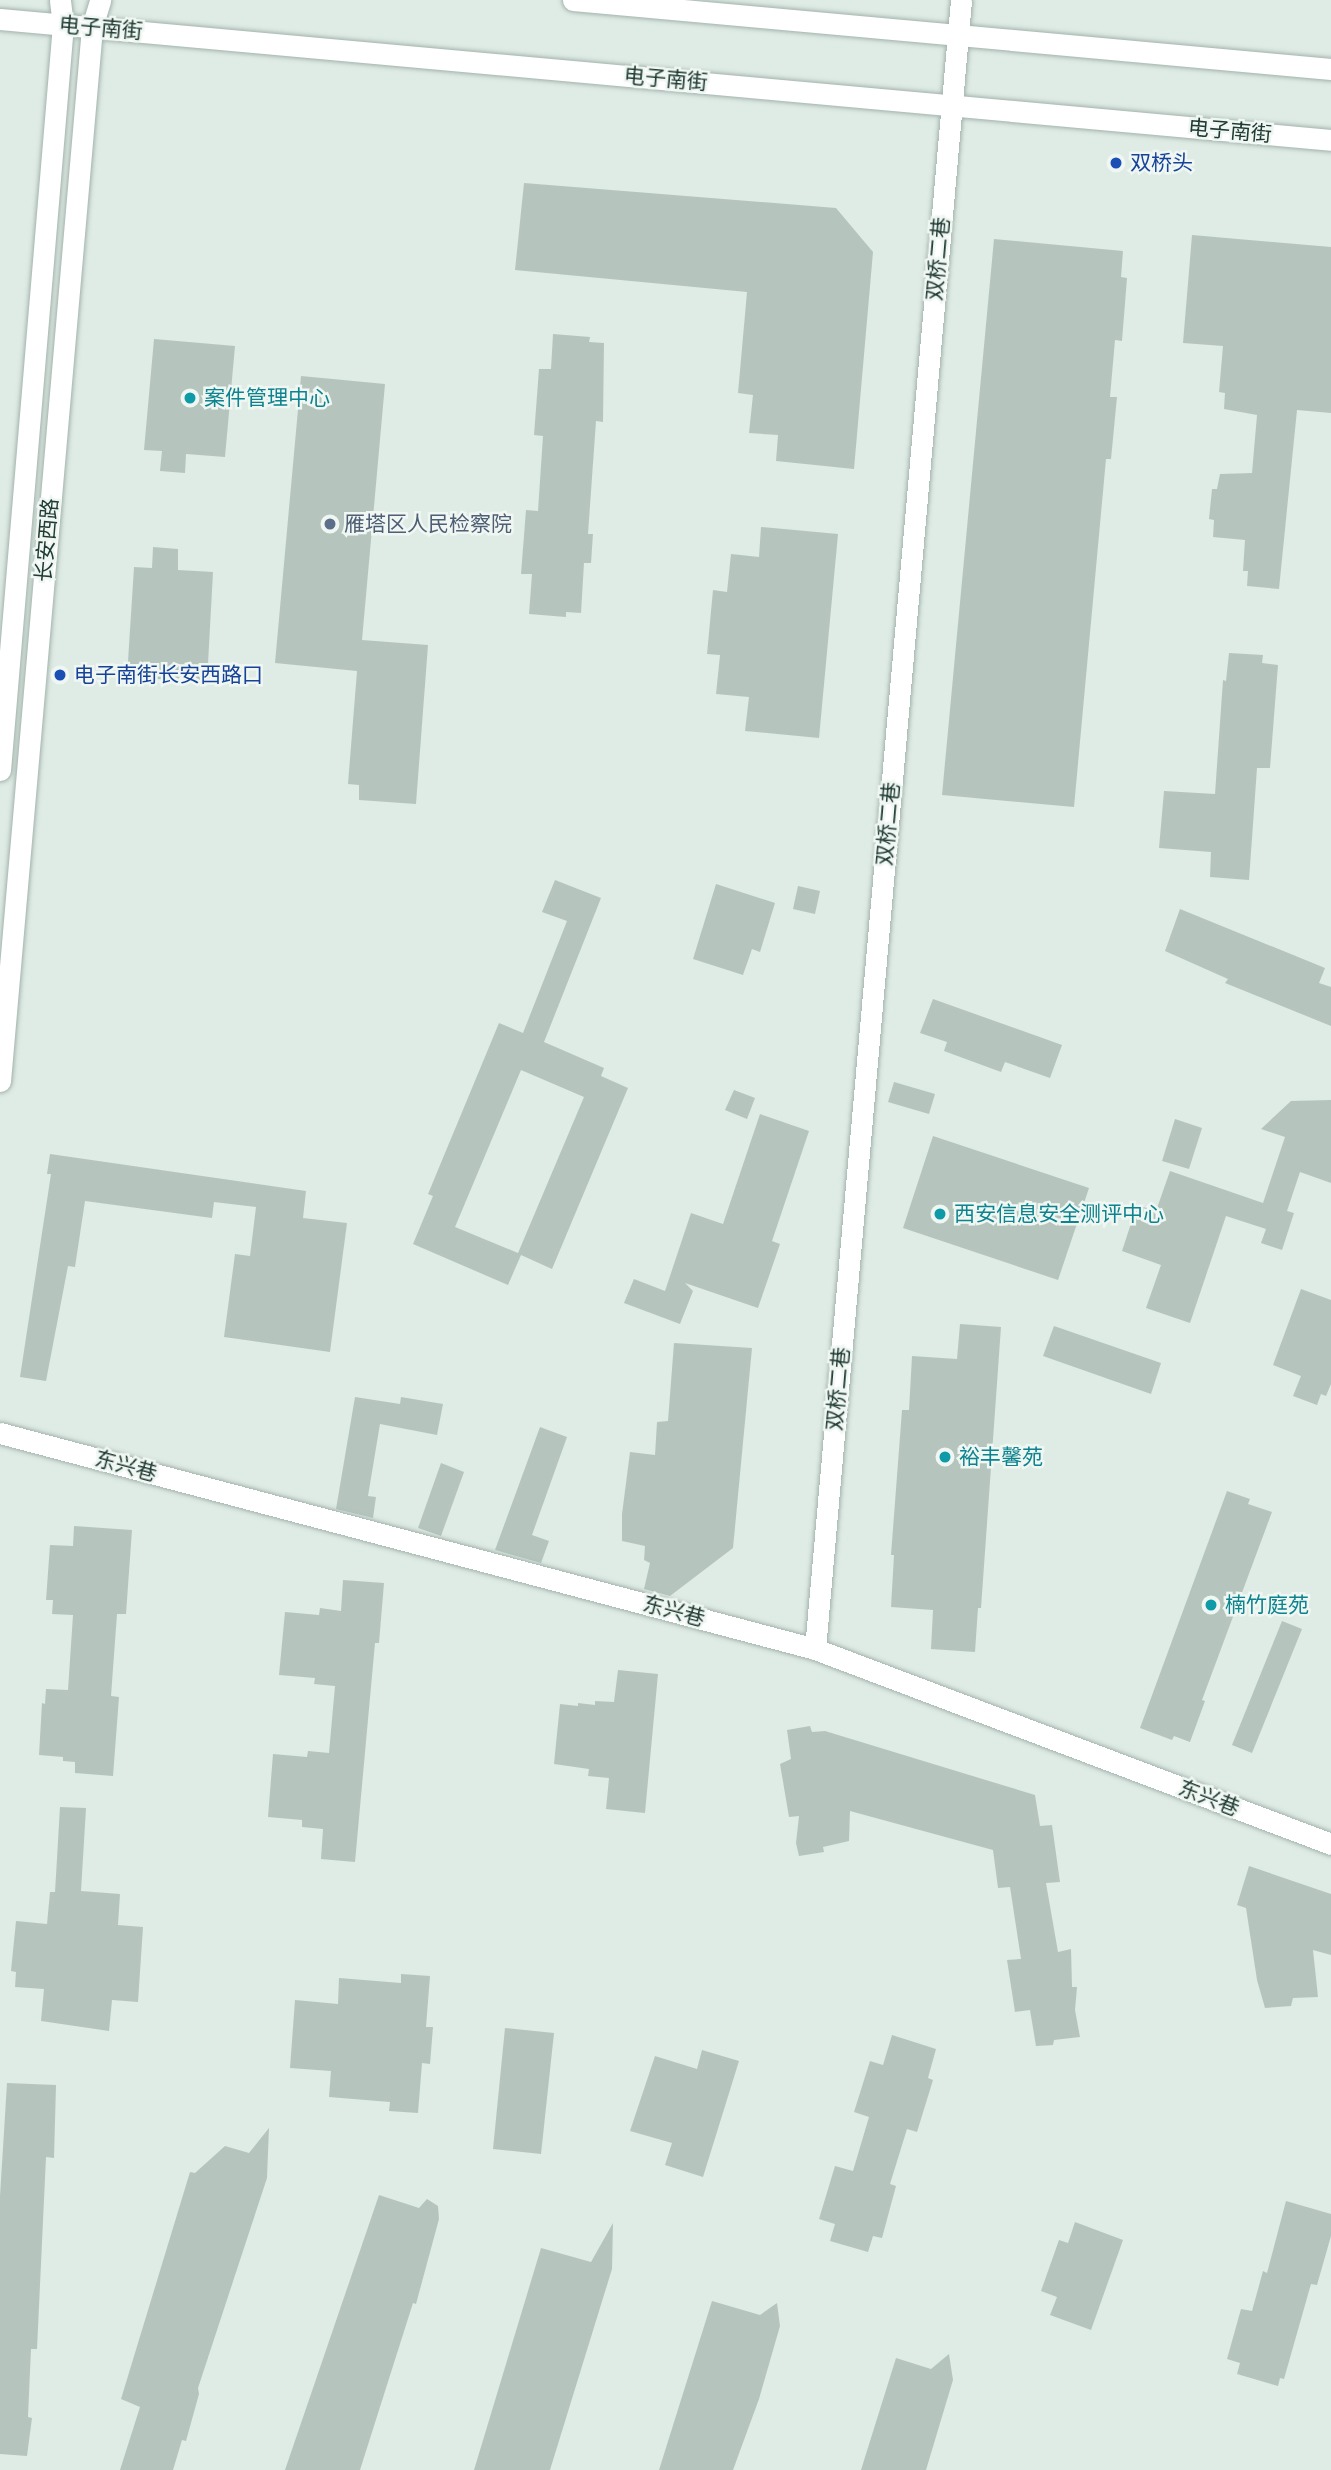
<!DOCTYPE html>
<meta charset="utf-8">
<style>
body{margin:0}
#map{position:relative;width:1331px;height:2470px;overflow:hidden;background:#dfebe5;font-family:"DM Sans","Noto Sans SC",sans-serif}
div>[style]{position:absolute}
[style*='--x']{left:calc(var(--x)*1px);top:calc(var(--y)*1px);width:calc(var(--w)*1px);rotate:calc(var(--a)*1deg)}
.building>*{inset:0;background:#b5c5be}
.roads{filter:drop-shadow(0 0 2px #a2b3ac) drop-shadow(0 0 2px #a2b3ac)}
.minor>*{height:21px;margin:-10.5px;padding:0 10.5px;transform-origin:10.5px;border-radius:10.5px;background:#fff}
.tertiary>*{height:21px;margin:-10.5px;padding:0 10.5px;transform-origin:10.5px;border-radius:10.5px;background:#fff}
.secondary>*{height:21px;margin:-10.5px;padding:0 10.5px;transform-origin:10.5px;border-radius:10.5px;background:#fff}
.dots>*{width:19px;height:19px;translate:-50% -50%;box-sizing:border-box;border:4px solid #f0f7f3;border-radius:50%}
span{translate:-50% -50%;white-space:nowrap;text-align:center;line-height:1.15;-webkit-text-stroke:5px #f0f7f3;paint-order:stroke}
.street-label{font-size:21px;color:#203b33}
.transit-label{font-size:21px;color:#164399}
.left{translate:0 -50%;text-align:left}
.culture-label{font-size:21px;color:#0d838f}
.service-label{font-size:21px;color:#4e5e75}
</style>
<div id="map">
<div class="building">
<div style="clip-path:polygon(524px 183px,836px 208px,873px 252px,854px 469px,776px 461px,778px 435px,749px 433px,753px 395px,738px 393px,747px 292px,515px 270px)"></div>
<div style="clip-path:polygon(1192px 235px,1331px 247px,1331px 413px,1297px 410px,1279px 589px,1247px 586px,1248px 571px,1243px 571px,1245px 540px,1213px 537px,1214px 520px,1209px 519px,1212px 489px,1217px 489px,1220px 474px,1252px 473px,1257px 415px,1224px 409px,1225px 393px,1219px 392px,1223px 346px,1183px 343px)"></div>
<div style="clip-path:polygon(994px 239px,1123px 251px,1121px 277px,1127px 278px,1122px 341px,1115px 340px,1110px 397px,1117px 397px,1111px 459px,1106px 459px,1074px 807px,942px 795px)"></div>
<div style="clip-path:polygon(553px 334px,590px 337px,589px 342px,604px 343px,603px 422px,596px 421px,588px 534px,593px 534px,591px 563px,584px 563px,581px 613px,566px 612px,566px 617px,529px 614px,532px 574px,521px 574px,526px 510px,538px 511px,543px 436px,534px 435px,539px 369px,551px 369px)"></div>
<div style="clip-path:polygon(154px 339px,235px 346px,225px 457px,186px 454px,185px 473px,160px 471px,162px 451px,144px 450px)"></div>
<div style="clip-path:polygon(301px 376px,385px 384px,362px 640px,428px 645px,416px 804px,359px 800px,359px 785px,348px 784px,357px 671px,275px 663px)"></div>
<div style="clip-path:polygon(761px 527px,838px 534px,819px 738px,745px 731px,749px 697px,716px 694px,720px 655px,707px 654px,713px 590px,727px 592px,731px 554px,759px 557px)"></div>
<div style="clip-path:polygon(153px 547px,178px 549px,178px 570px,213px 572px,207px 682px,127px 677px,134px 567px,152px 568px)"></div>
<div style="clip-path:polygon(1229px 653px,1263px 655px,1262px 663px,1278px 665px,1270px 768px,1257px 768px,1249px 880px,1210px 877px,1211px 852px,1159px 848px,1164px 791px,1215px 794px,1223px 680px,1226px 681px)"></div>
<div style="clip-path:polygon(evenodd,555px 880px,601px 898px,544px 1042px,604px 1068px,601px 1076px,628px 1088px,552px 1269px,521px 1255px,508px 1285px,413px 1244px,433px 1196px,428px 1194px,499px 1023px,523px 1033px,567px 921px,542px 912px,555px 880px,521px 1070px,584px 1097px,518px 1253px,455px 1227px,521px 1070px)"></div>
<div style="clip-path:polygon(716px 884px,775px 903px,760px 952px,752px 949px,743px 975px,693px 959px)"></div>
<div style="clip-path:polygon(798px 886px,820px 891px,815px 914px,793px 909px)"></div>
<div style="clip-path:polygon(1180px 909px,1325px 968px,1319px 983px,1331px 987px,1331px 1026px,1225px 983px,1228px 979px,1165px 951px)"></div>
<div style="clip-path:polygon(933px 999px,1062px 1045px,1050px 1078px,1005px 1062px,1001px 1072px,944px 1051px,947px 1042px,920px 1033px)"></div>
<div style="clip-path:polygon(894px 1082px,935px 1094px,929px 1114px,888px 1102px)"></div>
<div style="clip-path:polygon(734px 1090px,755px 1098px,747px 1119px,725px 1110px)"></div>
<div style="clip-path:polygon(1331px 1100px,1331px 1183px,1300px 1172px,1287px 1211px,1294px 1213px,1282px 1250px,1261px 1243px,1266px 1229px,1226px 1216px,1190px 1323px,1146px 1308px,1161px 1265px,1122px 1251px,1137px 1205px,1156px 1211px,1170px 1171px,1263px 1203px,1285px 1137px,1261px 1129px,1291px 1101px)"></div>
<div style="clip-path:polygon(760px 1114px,809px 1131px,772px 1241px,780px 1244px,758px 1308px,685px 1283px,693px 1291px,680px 1324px,624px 1303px,634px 1279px,665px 1291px,691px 1213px,723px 1224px)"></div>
<div style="clip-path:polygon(1175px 1119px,1202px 1128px,1189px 1169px,1162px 1161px)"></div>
<div style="clip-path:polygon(933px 1136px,1089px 1188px,1058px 1280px,903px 1228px)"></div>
<div style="clip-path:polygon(50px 1154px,306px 1191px,303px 1218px,347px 1223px,330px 1352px,224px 1337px,235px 1254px,250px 1256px,256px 1207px,214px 1202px,212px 1218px,85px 1201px,75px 1267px,68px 1266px,46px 1381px,20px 1377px,51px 1174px,47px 1174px)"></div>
<div style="clip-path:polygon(1301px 1289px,1331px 1300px,1331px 1384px,1326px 1396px,1321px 1394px,1317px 1405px,1293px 1396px,1301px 1376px,1273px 1365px)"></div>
<div style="clip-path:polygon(960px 1324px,1001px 1327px,981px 1608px,978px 1608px,975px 1652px,931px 1649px,933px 1610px,891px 1607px,894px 1555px,891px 1555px,902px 1410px,909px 1410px,912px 1356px,957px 1359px)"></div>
<div style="clip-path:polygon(1054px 1326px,1161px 1363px,1151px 1394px,1043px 1356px)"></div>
<div style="clip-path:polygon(674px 1343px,752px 1348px,733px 1548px,670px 1596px,644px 1589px,650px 1563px,644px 1560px,645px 1546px,622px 1541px,622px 1514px,630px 1452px,655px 1455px,657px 1422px,668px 1421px)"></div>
<div style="clip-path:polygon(355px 1397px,400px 1404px,401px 1397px,443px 1404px,437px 1435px,380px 1424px,368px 1496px,376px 1497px,373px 1518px,336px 1509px)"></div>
<div style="clip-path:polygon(540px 1427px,567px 1437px,532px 1535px,549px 1541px,541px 1563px,495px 1550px)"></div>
<div style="clip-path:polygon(441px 1463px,464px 1472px,441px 1536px,418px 1528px)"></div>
<div style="clip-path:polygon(1227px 1491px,1250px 1499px,1248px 1504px,1272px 1512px,1202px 1700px,1205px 1701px,1190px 1742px,1174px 1736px,1172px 1740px,1140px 1728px)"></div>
<div style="clip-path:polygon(74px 1526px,132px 1530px,126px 1614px,117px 1614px,111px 1696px,119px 1697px,113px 1776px,75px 1773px,75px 1762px,63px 1761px,63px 1757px,39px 1755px,42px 1703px,45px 1704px,46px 1689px,68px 1690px,73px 1615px,52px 1614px,53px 1600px,46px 1600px,50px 1545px,73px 1546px)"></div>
<div style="clip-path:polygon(343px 1580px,384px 1583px,379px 1643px,375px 1643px,355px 1862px,321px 1859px,323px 1829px,302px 1827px,302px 1820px,268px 1817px,273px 1754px,307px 1757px,308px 1751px,329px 1753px,335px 1686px,314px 1684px,315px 1678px,279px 1675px,285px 1612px,319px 1615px,320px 1608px,341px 1611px)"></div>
<div style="clip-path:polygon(1282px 1621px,1302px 1629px,1252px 1753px,1232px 1745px)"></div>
<div style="clip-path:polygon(618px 1670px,658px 1674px,645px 1813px,606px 1809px,609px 1778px,588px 1776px,589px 1769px,554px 1764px,560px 1704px,578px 1706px,578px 1703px,595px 1705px,595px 1701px,614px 1702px)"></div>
<div style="clip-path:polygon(810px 1726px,812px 1732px,825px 1731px,1035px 1795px,1040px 1826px,1052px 1825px,1060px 1882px,1046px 1883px,1058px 1952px,1071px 1949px,1072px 1987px,1077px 1987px,1075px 2010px,1080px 2037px,1054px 2040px,1053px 2045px,1036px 2046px,1030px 2010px,1015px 2012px,1007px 1960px,1021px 1959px,1010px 1887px,998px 1888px,993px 1850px,850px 1811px,849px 1841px,823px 1847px,824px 1852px,799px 1856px,796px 1843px,799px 1816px,789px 1817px,780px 1764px,791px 1759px,787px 1730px)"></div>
<div style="clip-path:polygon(60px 1807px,86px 1808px,81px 1891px,120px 1894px,118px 1925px,143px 1927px,138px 2002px,112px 2000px,109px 2031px,41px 2021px,44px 1989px,15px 1987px,16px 1972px,11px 1971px,16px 1921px,47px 1924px,50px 1892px,55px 1892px)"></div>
<div style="clip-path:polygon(1249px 1866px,1331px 1894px,1331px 1955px,1313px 1950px,1318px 1997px,1293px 1998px,1291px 2006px,1265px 2008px,1257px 1980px,1246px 1908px,1237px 1905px)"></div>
<div style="clip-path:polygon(401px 1974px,430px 1976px,426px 2027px,433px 2027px,430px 2064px,422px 2063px,418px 2113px,389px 2111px,390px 2102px,329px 2097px,331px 2071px,290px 2068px,295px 2000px,338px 2004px,339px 1978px,401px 1983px)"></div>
<div style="clip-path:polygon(505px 2028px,554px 2033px,541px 2154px,493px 2149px)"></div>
<div style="clip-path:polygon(892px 2035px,936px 2049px,928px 2078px,933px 2080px,917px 2132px,907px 2129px,890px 2184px,896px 2186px,882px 2238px,873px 2236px,868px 2252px,830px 2241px,835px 2224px,819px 2219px,835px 2166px,853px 2171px,869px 2117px,854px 2112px,870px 2061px,883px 2065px)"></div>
<div style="clip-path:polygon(702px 2050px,739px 2061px,703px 2177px,665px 2165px,672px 2143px,630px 2131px,655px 2056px,697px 2069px)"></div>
<div style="clip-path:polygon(7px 2083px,56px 2085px,54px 2158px,46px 2157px,37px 2349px,31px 2349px,28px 2417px,32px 2418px,27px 2456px,0 2454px,0 2196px)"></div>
<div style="clip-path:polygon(269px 2128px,267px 2178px,198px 2388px,199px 2394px,186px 2441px,182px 2440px,173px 2470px,120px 2470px,140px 2407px,121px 2399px,190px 2172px,195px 2173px,225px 2146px,249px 2153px)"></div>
<div style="clip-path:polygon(379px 2195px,419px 2208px,427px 2199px,438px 2206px,439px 2219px,416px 2304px,413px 2303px,360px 2470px,285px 2470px)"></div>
<div style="clip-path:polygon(1286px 2201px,1331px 2214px,1331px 2236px,1317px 2285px,1311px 2284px,1284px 2379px,1280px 2378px,1278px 2386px,1237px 2374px,1240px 2363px,1227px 2359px,1241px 2309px,1252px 2311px,1263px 2271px,1267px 2273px)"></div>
<div style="clip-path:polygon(1075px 2222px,1123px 2240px,1091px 2330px,1050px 2315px,1057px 2297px,1041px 2291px,1059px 2240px,1068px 2243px)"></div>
<div style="clip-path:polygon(613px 2223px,612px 2269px,550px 2470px,474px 2470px,541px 2248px,591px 2262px)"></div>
<div style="clip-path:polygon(712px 2301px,760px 2315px,777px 2303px,780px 2326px,759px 2399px,733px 2470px,659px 2470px)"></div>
<div style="clip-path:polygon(949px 2354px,953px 2380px,926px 2470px,861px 2470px,896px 2358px,931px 2369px)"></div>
</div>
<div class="roads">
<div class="minor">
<div style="--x:0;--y:1433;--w:843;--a:14.84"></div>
<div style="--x:815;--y:1649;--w:552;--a:20.7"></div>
</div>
<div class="tertiary">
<div style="--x:815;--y:1649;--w:1655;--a:-84.94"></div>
</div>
<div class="secondary">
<div style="--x:573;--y:0;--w:761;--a:5.2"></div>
<div style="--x:0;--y:19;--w:1336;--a:5.19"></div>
<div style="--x:0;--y:770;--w:748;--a:-85.17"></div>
<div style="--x:63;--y:25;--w:25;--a:-97"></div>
<div style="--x:0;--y:1081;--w:1058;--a:-85.01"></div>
<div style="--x:92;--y:27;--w:28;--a:-73"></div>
</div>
</div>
<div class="dots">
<div style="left:1116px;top:163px;background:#1a4fb4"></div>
<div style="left:190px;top:398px;background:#0f9aa8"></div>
<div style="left:330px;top:524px;background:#5c6f8a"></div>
<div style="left:60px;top:675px;background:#1a4fb4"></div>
<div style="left:940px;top:1214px;background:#0f9aa8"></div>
<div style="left:945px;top:1457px;background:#0f9aa8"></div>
<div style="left:1211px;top:1605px;background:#0f9aa8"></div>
</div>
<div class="street-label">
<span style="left:101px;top:28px;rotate:5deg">电子南街</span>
<span style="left:666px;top:79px;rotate:5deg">电子南街</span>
<span style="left:1230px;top:131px;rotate:5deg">电子南街</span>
<span style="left:938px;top:259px;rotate:-85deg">双桥二巷</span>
<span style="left:47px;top:540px;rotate:-85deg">长安西路</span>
<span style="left:888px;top:824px;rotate:-85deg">双桥二巷</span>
<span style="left:838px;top:1389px;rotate:-85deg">双桥二巷</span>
<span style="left:126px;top:1466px;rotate:15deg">东兴巷</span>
<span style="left:674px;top:1611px;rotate:15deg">东兴巷</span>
<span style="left:1209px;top:1798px;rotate:21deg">东兴巷</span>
</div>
<div class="transit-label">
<span class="left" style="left:1130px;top:163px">双桥头</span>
<span class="left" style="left:74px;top:675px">电子南街长安西路口</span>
</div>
<div class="culture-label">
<span class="left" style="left:204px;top:398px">案件管理中心</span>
<span class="left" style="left:954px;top:1214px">西安信息安全测评中心</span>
<span class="left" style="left:959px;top:1457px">裕丰馨苑</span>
<span class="left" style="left:1225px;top:1605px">楠竹庭苑</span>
</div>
<div class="service-label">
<span class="left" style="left:344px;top:524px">雁塔区人民检察院</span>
</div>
</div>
